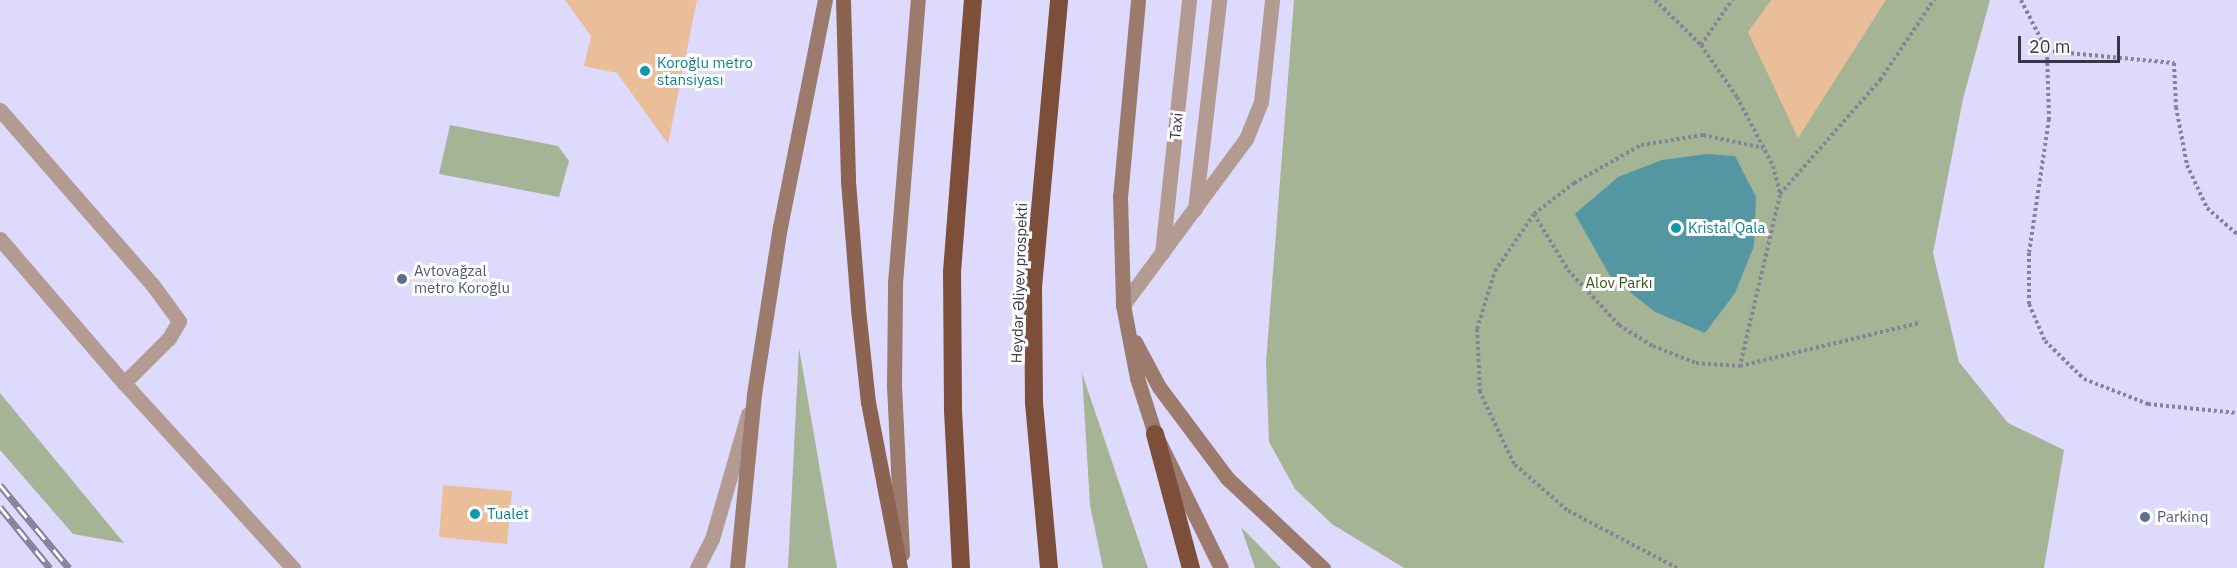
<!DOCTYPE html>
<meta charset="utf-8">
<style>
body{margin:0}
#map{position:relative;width:2237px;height:568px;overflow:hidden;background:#dddafd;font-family:"IBM Plex Sans",sans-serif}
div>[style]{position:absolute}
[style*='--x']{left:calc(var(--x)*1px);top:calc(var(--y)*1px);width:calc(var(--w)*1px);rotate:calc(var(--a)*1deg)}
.green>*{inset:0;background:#a6b496}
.water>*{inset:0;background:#5497a3}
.building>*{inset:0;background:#e9be99}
.path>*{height:4px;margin-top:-2px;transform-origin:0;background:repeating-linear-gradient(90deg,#85829a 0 3px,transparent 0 6px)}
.lane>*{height:15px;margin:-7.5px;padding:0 7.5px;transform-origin:7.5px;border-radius:7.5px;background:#b39b91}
.street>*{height:15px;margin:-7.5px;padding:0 7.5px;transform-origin:7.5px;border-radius:7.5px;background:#b39b91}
.secondary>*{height:15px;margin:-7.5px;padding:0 7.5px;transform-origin:7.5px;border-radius:7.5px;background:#9c7a6c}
.primary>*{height:15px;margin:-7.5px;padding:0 7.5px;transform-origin:7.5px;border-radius:7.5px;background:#8c6351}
.highway>*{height:18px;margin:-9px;padding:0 9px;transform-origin:9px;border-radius:9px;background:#7d4e3a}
.rail>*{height:7px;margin-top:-3.5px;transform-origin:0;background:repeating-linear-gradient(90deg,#fff 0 14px,#828097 0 28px);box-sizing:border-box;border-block:2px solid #828097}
.dots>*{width:16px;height:16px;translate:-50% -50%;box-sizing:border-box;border:3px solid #fff;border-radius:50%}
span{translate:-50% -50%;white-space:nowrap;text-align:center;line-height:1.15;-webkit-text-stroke:6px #fff;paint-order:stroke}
.culture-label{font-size:15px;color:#0d838f}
.left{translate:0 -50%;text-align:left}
.street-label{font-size:15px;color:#393745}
.service-label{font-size:15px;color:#4e5e75}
.park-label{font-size:15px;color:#3b550c}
.scale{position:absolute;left:2018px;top:36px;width:102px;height:27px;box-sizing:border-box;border:3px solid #393745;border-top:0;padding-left:8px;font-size:18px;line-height:21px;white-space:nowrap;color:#393745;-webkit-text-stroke:4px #fff;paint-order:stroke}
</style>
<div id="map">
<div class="green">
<div style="clip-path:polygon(1294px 0,1990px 0,1963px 99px,1933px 253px,1959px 362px,2008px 423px,2064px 450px,2044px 568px,1404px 568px,1332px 524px,1295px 489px,1269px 442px,1266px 362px)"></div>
<div style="clip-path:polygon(450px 125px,558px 146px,569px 161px,559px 197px,439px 174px)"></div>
<div style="clip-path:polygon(799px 348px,837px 568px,788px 568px)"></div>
<div style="clip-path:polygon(1082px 373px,1148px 568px,1103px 568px,1090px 505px)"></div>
<div style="clip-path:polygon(0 393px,124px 543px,73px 534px,0 450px)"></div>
<div style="clip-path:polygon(1241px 527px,1281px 568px,1282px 568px,1255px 568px)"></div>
</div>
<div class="water">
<div style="clip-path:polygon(1706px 154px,1735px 156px,1756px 197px,1754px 246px,1735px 293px,1705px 333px,1655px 312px,1610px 276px,1575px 214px,1618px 177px,1662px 160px)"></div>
</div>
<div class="building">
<div style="clip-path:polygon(565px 0,697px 0,668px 144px,617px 73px,584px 66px,591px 36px)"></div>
<div style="clip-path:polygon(1771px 0,1886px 0,1798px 138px,1748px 32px)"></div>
<div style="clip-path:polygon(443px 485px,512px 491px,507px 544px,439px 537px)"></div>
</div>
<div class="path">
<div style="--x:1655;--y:0;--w:64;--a:44.4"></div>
<div style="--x:1701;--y:45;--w:63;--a:55.3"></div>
<div style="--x:1737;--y:97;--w:78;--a:62.4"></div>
<div style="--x:1773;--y:166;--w:30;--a:76"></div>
<div style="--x:1780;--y:195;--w:176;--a:103.2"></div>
<div style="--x:2021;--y:0;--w:57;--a:63"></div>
<div style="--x:2047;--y:51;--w:68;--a:88.3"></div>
<div style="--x:2049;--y:119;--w:135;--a:98.5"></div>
<div style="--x:2029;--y:253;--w:51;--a:90"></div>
<div style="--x:2029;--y:304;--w:40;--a:66.6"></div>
<div style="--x:2045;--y:341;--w:54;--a:44.3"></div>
<div style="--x:2084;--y:379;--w:69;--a:21.3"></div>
<div style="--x:2148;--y:404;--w:89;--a:5.8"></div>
<div style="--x:1701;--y:45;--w:55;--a:-55.4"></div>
<div style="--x:2047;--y:51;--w:128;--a:5.4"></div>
<div style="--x:2174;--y:63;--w:44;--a:87.4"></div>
<div style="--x:2176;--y:107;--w:59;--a:79.3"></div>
<div style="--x:2187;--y:165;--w:47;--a:65.1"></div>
<div style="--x:2207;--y:208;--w:40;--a:41"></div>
<div style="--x:1780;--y:194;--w:152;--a:-48.7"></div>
<div style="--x:1880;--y:80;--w:97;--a:-56"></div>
<div style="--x:1534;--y:214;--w:66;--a:58.7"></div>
<div style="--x:1568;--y:270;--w:75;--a:47.2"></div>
<div style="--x:1619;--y:325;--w:40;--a:32"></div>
<div style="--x:1653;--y:346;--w:46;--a:21.6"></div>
<div style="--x:1696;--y:363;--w:44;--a:3.9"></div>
<div style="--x:1740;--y:366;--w:184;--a:-13.5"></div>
<div style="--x:1677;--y:568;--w:124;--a:-152.2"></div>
<div style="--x:1567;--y:510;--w:70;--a:-139"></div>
<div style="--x:1514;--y:464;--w:80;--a:-115.3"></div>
<div style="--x:1480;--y:392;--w:63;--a:-92.7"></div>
<div style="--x:1477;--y:329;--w:61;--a:-72.8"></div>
<div style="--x:1495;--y:271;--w:69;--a:-55.6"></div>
<div style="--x:1534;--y:214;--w:51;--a:-37.8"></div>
<div style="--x:1574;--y:183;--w:77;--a:-29.6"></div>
<div style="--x:1641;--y:145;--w:63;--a:-9.2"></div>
<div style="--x:1703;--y:135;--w:62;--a:12"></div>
</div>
<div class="lane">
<div style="--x:0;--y:110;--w:231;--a:48.9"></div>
<div style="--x:152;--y:284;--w:46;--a:53.9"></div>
<div style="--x:179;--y:321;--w:20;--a:120"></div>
<div style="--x:169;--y:338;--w:64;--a:135"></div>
<div style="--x:1195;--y:209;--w:210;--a:-83.4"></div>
<div style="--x:1162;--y:253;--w:254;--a:-83.9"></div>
<div style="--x:1123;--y:305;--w:207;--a:-53.5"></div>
<div style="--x:1246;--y:139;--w:40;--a:-68"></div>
<div style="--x:1261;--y:102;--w:103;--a:-83.8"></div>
</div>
<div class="street">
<div style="--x:0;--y:239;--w:190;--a:49.3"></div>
<div style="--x:124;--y:383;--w:251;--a:47.6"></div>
<div style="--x:697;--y:568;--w:33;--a:-63"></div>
<div style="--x:712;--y:539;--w:130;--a:-73.9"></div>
</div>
<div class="secondary">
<div style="--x:1138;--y:0;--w:197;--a:95.2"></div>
<div style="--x:1120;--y:196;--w:109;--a:88.4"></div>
<div style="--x:1123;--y:305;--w:74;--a:79.1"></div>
<div style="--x:1137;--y:378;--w:59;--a:72.2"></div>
<div style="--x:1155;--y:434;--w:149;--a:63.8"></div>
<div style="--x:1135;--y:342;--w:51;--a:61.9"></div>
<div style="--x:1159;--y:387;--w:114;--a:53.2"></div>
<div style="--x:1227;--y:478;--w:132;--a:43.2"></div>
<div style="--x:902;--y:554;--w:167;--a:-92.7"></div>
<div style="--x:894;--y:387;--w:104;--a:-89.4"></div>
<div style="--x:895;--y:283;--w:284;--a:-85.4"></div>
<div style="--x:737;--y:568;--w:175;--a:-84.4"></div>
<div style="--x:754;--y:394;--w:169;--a:-81.2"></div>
<div style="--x:780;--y:227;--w:231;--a:-78.8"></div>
</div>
<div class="primary">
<div style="--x:843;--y:0;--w:181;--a:88.4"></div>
<div style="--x:848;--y:181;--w:128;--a:85.5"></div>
<div style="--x:858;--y:309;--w:94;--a:83.9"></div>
<div style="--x:868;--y:402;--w:169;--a:79.1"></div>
</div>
<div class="highway">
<div style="--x:1155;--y:434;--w:139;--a:75"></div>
<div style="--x:961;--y:568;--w:159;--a:-92.9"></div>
<div style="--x:953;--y:409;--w:137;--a:-90.4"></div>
<div style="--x:952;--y:272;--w:273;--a:-85.6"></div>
<div style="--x:1049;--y:568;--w:167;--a:-95.2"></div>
<div style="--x:1034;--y:402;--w:115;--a:-90.5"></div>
<div style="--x:1033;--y:287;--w:288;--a:-84.8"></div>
</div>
<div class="rail">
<div style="--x:0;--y:485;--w:108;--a:50.3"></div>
<div style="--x:0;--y:507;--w:79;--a:50.7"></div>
</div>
<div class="dots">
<div style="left:645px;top:71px;background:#0f9aa8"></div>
<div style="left:1676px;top:228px;background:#0f9aa8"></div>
<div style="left:402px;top:279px;background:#5c6f8a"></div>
<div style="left:475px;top:514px;background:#0f9aa8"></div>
<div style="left:2145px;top:517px;background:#5c6f8a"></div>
</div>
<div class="culture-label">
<span class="left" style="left:657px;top:71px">Koroğlu metro<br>stansiyası</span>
<span class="left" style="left:1688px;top:228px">Kristal Qala</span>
<span class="left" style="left:487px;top:514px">Tualet</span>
</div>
<div class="street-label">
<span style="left:1176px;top:126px;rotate:-84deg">Taxi</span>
<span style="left:1019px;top:283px;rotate:-88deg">Heydər Əliyev prospekti</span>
</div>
<div class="service-label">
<span class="left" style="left:414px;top:279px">Avtovağzal<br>metro Koroğlu</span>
<span class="left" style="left:2157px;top:517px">Parkinq</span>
</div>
<div class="park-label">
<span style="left:1619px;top:283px">Alov Parkı</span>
</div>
<div class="scale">20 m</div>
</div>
